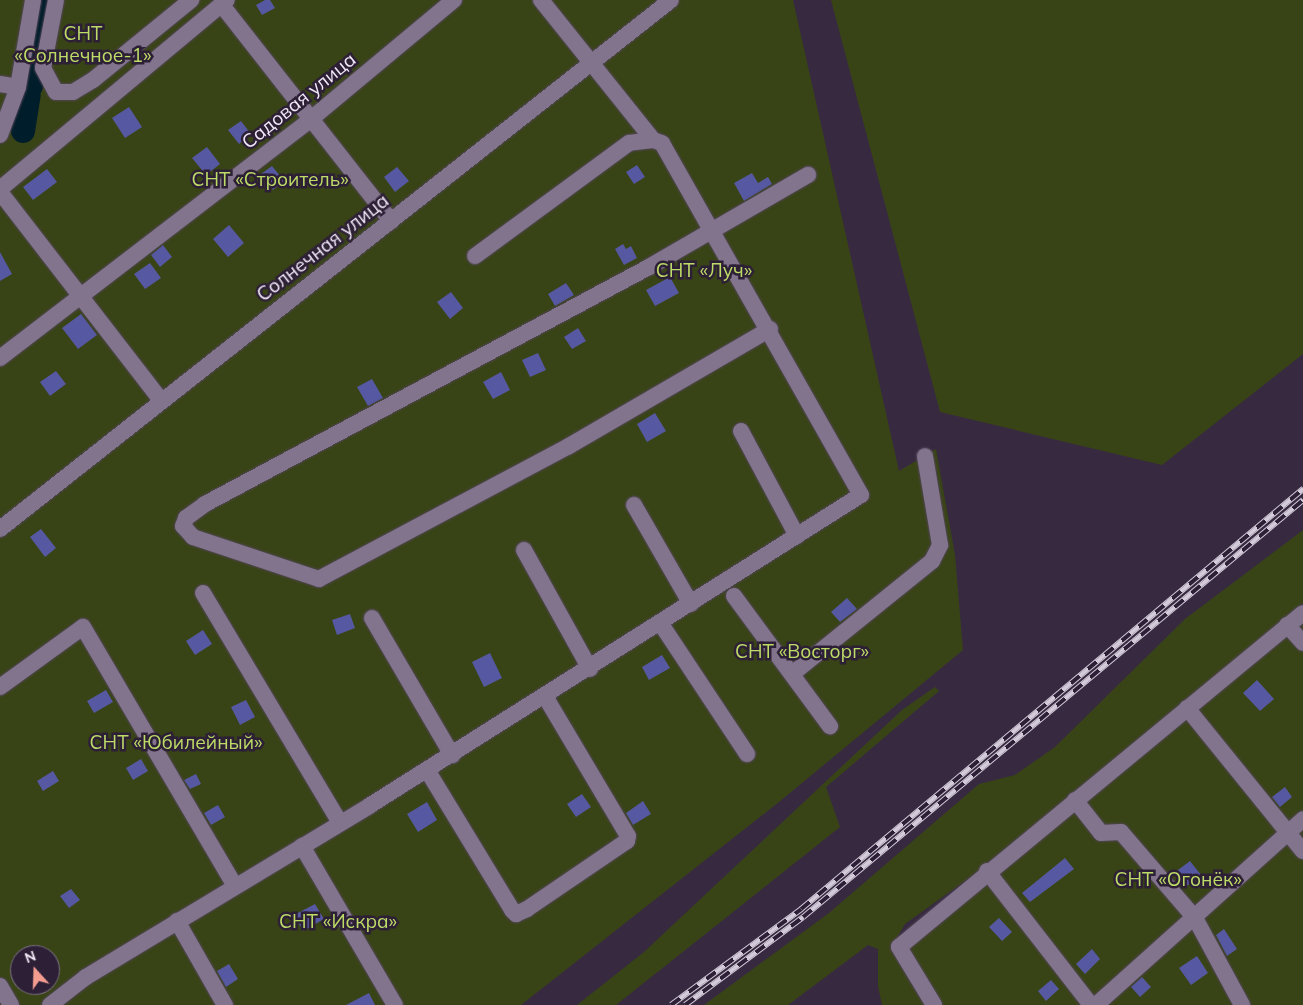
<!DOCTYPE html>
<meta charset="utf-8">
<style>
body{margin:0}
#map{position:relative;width:1303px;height:1005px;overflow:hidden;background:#372a40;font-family:Mulish,sans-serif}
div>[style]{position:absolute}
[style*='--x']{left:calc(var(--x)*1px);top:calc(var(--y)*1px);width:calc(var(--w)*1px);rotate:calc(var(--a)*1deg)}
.green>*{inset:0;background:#394416}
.river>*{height:24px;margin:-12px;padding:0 12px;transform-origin:12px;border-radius:12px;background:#001d2b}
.building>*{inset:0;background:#5658a2}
.roads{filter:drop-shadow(0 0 1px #514658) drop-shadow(0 0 1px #514658)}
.minor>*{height:16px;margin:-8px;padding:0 8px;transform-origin:8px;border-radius:8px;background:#83748e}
.rail>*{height:5.5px;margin-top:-2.75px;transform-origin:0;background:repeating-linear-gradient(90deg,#2d2036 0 11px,#d3cada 0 22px);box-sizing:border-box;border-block:1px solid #d3cada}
span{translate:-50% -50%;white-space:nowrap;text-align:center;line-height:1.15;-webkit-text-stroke:5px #2d2036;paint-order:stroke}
.park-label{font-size:19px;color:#bddb67}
.street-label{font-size:19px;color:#f1e9f8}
.north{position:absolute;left:10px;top:945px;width:50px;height:50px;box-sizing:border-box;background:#2d2036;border:1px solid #7b7084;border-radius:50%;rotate:340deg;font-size:14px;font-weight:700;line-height:20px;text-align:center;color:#f1e9f8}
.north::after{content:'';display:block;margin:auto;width:18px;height:22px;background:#f59c91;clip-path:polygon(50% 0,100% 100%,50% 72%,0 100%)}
</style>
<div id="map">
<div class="green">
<div style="clip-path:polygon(evenodd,0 0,793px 0,899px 471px,936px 449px,955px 555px,963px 650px,779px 802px,521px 1005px,0 1005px,0 0,20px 955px,50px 955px,50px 985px,20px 985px,20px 955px)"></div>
<div style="clip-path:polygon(831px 0,1303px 0,1303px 354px,1162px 465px,940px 412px)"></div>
<div style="clip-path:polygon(1303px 530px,1303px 603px,976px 873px,905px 924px,894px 943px,1303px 614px,1303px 1005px,927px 1005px,898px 961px,924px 1005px,882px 1005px,878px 986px,878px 949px,868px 945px,788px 1005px,704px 1005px,829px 913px,979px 784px,1015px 775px,1055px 747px,1185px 619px)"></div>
<div style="clip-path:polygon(935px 687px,939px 691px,826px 787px,840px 827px,616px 1005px,577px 1005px,644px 952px,902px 710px)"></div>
</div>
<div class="river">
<div style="--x:31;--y:86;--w:87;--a:-80.1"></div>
<div style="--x:23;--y:131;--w:36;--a:-81"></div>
</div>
<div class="building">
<div style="clip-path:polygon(265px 0,270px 0,275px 8px,262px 15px,256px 5px)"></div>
<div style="clip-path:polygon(129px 107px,142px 127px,125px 138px,112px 118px)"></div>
<div style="clip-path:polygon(241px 121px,251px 134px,239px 144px,228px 130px)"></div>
<div style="clip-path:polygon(207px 147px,220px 164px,206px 175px,192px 158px)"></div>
<div style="clip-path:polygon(637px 165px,645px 177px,634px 184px,626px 172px)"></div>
<div style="clip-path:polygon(272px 166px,284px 181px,273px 190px,261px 174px)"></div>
<div style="clip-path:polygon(397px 167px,409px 181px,395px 192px,384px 177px)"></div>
<div style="clip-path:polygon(47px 169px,57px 182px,33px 200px,23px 187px)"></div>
<div style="clip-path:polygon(752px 173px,758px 183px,768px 177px,772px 184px,744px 201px,734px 183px)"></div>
<div style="clip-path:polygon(229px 225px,244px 243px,228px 257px,213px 239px)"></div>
<div style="clip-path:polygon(623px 244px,626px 249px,631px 246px,637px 258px,624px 265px,615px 249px)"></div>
<div style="clip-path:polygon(163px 245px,172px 257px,160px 267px,151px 255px)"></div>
<div style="clip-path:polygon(0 252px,12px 274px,0 281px)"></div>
<div style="clip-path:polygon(150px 263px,161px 278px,145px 289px,134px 274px)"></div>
<div style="clip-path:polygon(670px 277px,679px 293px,655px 306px,646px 290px)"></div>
<div style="clip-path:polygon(566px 283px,574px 295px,555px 306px,548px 294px)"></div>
<div style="clip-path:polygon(451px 292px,463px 308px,450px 319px,437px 302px)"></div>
<div style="clip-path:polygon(81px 314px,97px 335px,78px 349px,62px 328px)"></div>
<div style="clip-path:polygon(578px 328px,586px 341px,572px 349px,564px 337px)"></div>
<div style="clip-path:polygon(538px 353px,546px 370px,530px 377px,522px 360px)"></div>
<div style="clip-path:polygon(56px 371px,66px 384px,50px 396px,40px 382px)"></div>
<div style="clip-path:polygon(501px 372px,510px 390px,493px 399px,483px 382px)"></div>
<div style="clip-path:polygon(372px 379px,383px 398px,368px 406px,357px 387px)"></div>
<div style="clip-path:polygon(655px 413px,666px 431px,647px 442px,637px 424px)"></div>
<div style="clip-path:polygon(41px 529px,56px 548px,45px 557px,30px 537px)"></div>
<div style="clip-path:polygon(847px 598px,857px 609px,840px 622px,831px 612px)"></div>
<div style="clip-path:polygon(350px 614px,355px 628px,337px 635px,332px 620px)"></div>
<div style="clip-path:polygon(203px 630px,212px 644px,195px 655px,186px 641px)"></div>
<div style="clip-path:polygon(490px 653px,502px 678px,484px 687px,472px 662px)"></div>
<div style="clip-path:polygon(662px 655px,670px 668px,649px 680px,642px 667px)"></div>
<div style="clip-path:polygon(1257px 680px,1274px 699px,1260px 711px,1243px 693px)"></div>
<div style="clip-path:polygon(106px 690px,113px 702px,94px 713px,87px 701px)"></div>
<div style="clip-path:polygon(246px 700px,255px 717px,240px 725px,231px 707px)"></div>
<div style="clip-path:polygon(141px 759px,148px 771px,133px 780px,126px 768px)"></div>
<div style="clip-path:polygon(53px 771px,59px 781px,43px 791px,37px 781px)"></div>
<div style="clip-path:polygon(196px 774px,201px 784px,190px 789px,184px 780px)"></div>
<div style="clip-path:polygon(1285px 787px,1292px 797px,1280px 807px,1272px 797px)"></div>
<div style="clip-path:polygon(582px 794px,591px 807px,576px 817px,567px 804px)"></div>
<div style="clip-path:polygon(643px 801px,651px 814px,633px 825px,626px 813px)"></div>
<div style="clip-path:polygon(427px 802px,437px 820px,418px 832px,407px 814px)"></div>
<div style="clip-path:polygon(218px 805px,225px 817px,211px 825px,204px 813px)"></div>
<div style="clip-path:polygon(1065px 858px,1074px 869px,1030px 902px,1022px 893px)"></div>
<div style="clip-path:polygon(1190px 861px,1201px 875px,1184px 888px,1174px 873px)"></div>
<div style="clip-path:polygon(71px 889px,80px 900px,69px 908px,60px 896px)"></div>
<div style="clip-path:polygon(315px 904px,324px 919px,303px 931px,294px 915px)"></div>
<div style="clip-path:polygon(999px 918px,1012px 932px,1002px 941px,989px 927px)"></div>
<div style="clip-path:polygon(1224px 929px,1237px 949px,1227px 956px,1216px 935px)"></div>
<div style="clip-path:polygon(1092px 949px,1100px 959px,1085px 974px,1076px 964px)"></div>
<div style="clip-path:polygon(1197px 956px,1208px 973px,1191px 985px,1179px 968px)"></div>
<div style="clip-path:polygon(229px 964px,238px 979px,226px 987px,217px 971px)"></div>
<div style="clip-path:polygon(1142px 977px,1151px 987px,1140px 997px,1131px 987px)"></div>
<div style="clip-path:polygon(1051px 980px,1059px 989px,1046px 1001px,1038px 991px)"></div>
<div style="clip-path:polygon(369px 993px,375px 1005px,346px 1005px)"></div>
</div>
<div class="roads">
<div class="minor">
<div style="--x:56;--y:0;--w:69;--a:100.8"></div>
<div style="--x:43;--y:68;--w:27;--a:62"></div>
<div style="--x:56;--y:92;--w:17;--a:0"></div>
<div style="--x:73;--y:92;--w:23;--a:-31"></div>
<div style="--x:93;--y:80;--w:127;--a:-39.2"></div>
<div style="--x:541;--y:0;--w:179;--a:51.3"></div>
<div style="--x:221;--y:4;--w:276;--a:51.9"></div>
<div style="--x:0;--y:84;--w:18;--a:9"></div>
<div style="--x:0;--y:135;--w:51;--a:-69.4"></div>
<div style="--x:18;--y:87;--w:88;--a:-80.2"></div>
<div style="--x:0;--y:189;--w:295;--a:-39.8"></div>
<div style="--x:0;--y:192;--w:262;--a:52.3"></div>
<div style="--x:770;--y:329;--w:233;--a:149.8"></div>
<div style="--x:569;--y:446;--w:283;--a:152"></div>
<div style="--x:319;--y:579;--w:133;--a:-161.6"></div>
<div style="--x:193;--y:537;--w:15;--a:-132"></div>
<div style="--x:183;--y:526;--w:9;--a:-69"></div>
<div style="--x:186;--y:518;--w:24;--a:-36"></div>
<div style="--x:205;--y:504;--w:503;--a:-28.09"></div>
<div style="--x:649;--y:267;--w:184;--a:-30.1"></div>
<div style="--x:0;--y:358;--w:392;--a:-37.5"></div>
<div style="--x:311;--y:119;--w:186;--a:-39.8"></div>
<div style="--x:741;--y:431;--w:119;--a:61.9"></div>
<div style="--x:634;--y:505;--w:114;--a:60.1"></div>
<div style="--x:0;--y:529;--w:854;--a:-38.25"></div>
<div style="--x:524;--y:550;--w:136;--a:61"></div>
<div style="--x:203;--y:593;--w:268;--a:59.2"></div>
<div style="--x:734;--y:596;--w:162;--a:53.6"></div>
<div style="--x:372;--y:618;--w:159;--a:59.7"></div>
<div style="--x:661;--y:624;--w:156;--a:56.5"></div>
<div style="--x:1287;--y:625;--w:24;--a:48"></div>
<div style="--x:792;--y:674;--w:180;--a:-38.9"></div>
<div style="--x:932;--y:561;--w:18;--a:-63"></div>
<div style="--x:940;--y:545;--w:90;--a:-99.6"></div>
<div style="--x:0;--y:687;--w:102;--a:-35.9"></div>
<div style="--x:83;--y:627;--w:300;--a:59.6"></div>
<div style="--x:1187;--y:708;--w:184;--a:51"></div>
<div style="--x:427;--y:770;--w:164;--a:58.7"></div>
<div style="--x:512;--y:910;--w:6;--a:45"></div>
<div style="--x:516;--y:914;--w:12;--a:-24"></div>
<div style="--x:527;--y:909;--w:121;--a:-34.2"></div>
<div style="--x:627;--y:841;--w:5;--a:-79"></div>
<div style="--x:628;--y:836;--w:163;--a:-120.7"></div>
<div style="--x:1075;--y:800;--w:42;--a:51.8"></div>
<div style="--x:1101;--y:833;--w:20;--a:-3"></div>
<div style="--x:1121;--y:832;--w:113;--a:49.3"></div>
<div style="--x:1195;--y:918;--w:99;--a:61.6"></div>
<div style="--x:302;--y:846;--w:184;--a:59.7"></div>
<div style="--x:987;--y:871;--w:170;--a:52.2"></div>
<div style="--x:177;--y:921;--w:97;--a:60.3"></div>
<div style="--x:0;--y:986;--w:22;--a:60"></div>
<div style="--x:50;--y:1005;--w:46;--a:-37.9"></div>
<div style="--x:86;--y:977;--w:331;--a:-31.1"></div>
<div style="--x:369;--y:806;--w:582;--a:-32.3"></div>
<div style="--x:861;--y:495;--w:404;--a:-119.5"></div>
<div style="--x:662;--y:143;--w:9;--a:-162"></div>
<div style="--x:653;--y:140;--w:24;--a:173"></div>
<div style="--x:629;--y:143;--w:191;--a:143.7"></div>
<div style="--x:934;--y:1005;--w:68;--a:-121.1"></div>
<div style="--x:899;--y:947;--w:524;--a:-39.58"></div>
<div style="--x:1096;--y:1005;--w:278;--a:-41.9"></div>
</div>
</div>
<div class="rail">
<div style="--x:671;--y:1005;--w:162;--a:-36.4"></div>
<div style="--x:801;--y:909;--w:655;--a:-39.92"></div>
<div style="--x:685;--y:1005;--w:147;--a:-36.7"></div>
<div style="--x:803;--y:917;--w:651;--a:-39.83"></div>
</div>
<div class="park-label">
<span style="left:83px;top:45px">СНТ<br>«Солнечное-1»</span>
<span style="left:270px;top:180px">СНТ «Строитель»</span>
<span style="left:704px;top:271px">СНТ «Луч»</span>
<span style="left:802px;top:652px">СНТ «Восторг»</span>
<span style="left:176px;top:743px">СНТ «Юбилейный»</span>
<span style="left:1178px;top:880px">СНТ «Огонёк»</span>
<span style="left:338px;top:922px">СНТ «Искра»</span>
</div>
<div class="street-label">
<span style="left:299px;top:101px;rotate:-39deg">Садовая улица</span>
<span style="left:323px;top:248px;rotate:-38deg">Солнечная улица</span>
</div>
<div class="north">N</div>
</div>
